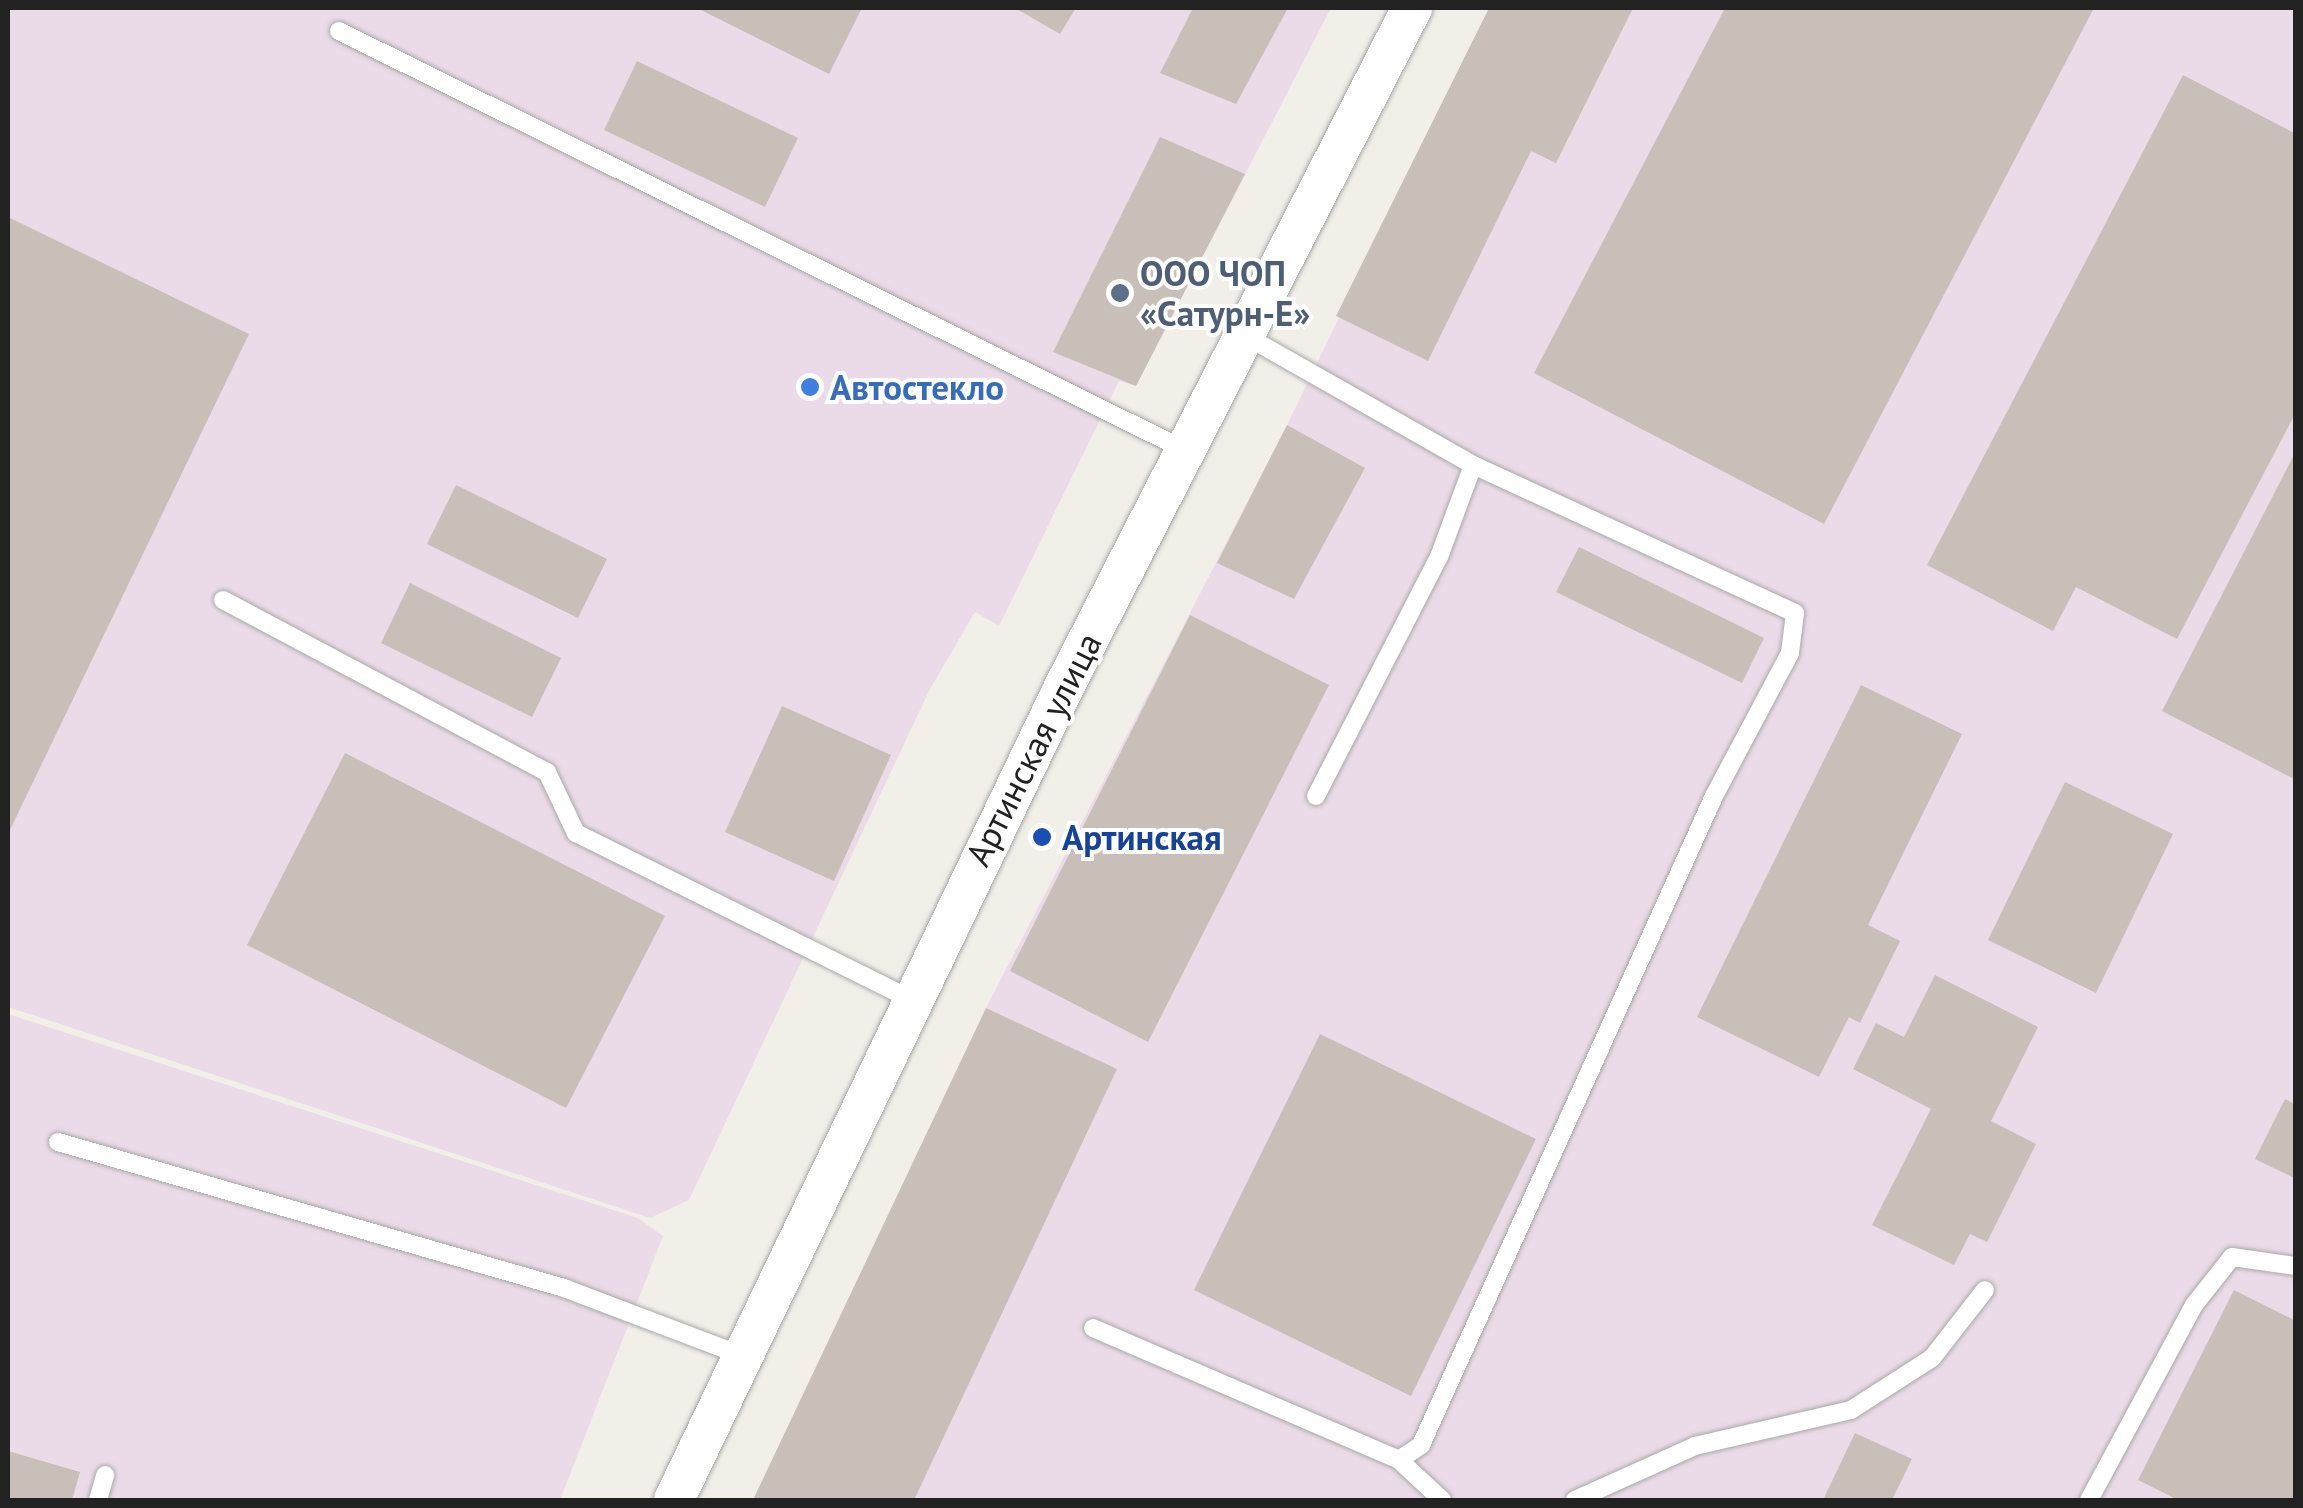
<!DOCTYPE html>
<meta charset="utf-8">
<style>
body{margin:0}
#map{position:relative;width:2303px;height:1508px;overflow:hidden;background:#f2efe9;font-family:"PT Sans",sans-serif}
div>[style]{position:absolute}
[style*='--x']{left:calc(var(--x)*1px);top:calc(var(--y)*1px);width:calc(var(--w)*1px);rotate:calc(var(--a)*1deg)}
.industrial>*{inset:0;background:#ebdbe8}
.building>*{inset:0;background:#c7bfb8}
.roads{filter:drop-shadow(0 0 2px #a9a9a9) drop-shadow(0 0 2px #a9a9a9)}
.service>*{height:18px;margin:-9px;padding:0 9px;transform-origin:9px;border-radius:9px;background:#fff}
.tertiary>*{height:40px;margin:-20px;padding:0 20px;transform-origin:20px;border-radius:20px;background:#fff}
.dots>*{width:28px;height:28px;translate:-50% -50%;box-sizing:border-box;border:5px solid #fff;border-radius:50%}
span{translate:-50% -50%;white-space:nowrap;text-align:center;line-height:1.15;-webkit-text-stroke:8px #fff;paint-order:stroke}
.service-label{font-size:35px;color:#4e5e75;font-weight:700}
.left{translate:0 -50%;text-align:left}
.shop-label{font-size:35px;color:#366cbe;font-weight:700}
.street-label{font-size:35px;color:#222}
.transit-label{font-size:35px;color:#164399;font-weight:700}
.frame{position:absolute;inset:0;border:10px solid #222;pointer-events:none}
</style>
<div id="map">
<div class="industrial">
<div style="clip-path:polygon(8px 8px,1331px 8px,1136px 386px,1119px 381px,999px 626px,975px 612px,930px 689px,689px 1200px,650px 1218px,8px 1007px)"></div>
<div style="clip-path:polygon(1489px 8px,2295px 8px,2295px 1500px,753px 1500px,986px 1008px,1287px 425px)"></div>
<div style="clip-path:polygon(8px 1014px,638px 1218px,663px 1236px,560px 1500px,8px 1500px)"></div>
</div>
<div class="building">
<div style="clip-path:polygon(697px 8px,862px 8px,829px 74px)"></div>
<div style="clip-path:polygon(1015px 8px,1076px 8px,1060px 34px)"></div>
<div style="clip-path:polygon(1193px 8px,1288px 8px,1236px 104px,1160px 73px)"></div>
<div style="clip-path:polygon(1489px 8px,1633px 8px,1556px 163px,1531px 151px,1428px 361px,1336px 316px)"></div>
<div style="clip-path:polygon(1725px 8px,2094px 8px,1824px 524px,1534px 373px)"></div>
<div style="clip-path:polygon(637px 61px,798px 138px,765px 207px,604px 130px)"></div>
<div style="clip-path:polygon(2183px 75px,2296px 134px,2296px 412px,2177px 639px,2076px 587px,2053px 631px,1927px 565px)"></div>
<div style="clip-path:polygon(1160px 137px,1245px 174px,1136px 386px,1053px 352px)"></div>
<div style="clip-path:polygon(8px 217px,249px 334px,8px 834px)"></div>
<div style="clip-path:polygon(1287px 425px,1365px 468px,1294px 599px,1217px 563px)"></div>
<div style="clip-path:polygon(2296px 451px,2296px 780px,2162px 711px)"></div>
<div style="clip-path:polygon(456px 485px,607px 559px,578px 618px,427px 544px)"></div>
<div style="clip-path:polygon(1579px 547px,1764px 638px,1742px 683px,1556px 592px)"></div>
<div style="clip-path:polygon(410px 583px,561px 658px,532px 717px,381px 643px)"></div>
<div style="clip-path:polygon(1190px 615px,1329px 685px,1148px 1042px,1010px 971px)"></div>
<div style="clip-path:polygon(1861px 685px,1962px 734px,1868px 925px,1900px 941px,1860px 1023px,1849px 1017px,1819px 1077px,1697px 1017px)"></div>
<div style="clip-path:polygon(782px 706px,891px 755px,834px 881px,725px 832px)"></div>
<div style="clip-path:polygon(345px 753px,665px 916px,566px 1108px,247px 945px)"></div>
<div style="clip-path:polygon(2065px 782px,2173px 834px,2096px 993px,1988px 940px)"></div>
<div style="clip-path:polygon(1935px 975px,2038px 1027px,1991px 1121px,2036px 1144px,1987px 1242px,1970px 1234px,1954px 1265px,1872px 1225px,1931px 1109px,1853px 1069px,1876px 1023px,1904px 1037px)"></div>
<div style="clip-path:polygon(986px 1008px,1117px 1069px,914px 1500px,753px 1500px)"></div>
<div style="clip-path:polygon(1320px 1034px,1536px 1139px,1411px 1396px,1194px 1290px)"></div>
<div style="clip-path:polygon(2285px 1099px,2296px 1105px,2296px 1179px,2255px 1159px)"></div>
<div style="clip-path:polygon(2234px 1290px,2296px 1321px,2296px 1500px,2178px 1500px,2138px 1480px)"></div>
<div style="clip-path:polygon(1855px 1433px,1912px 1459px,1892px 1500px,1823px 1500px)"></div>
<div style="clip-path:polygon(8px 1451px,80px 1472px,72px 1500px,8px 1500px)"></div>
</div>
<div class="roads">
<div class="service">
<div style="--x:339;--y:31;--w:944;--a:26.35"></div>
<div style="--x:223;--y:600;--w:367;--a:28"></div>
<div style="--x:547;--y:772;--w:68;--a:64.6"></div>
<div style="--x:576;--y:833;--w:373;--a:26.4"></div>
<div style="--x:1316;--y:796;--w:269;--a:-62.8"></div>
<div style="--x:1439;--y:557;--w:98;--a:-69.7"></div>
<div style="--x:58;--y:1142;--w:527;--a:16.09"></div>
<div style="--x:564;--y:1288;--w:188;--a:20.8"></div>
<div style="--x:1093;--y:1328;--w:333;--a:23.3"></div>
<div style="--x:1399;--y:1460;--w:27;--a:-34"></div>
<div style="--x:1421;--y:1445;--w:712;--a:-65.7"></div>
<div style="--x:1714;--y:796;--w:162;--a:-62"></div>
<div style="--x:1790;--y:653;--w:40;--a:-82.9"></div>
<div style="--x:1795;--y:613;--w:354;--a:-155.3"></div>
<div style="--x:1473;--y:465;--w:263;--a:-150.4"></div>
<div style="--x:1399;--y:1460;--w:59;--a:42.9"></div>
<div style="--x:98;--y:1500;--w:26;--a:-74"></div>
<div style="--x:1575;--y:1500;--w:132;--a:-24.2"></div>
<div style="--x:1695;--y:1446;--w:160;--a:-13"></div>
<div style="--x:1851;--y:1410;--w:96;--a:-32.7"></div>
<div style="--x:1932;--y:1358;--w:86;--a:-52.1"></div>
<div style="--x:2089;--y:1500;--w:221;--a:-61.7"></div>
<div style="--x:2194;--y:1305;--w:61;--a:-51.6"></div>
<div style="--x:2232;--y:1257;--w:65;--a:8"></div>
</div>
<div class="tertiary">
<div style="--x:674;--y:1500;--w:902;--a:-64.37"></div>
<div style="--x:1064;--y:687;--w:763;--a:-62.86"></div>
</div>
</div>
<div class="dots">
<div style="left:1120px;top:293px;background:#5c6f8a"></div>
<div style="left:810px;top:387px;background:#3f7fe0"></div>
<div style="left:1042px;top:837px;background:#1a4fb4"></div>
</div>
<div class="service-label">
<span class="left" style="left:1140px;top:293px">ООО ЧОП<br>«Сатурн-Е»</span>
</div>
<div class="shop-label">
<span class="left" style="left:830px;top:387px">Автостекло</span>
</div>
<div class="street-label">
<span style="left:1033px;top:749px;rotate:-63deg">Артинская улица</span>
</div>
<div class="transit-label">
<span class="left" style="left:1062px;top:837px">Артинская</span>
</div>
<div class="frame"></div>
</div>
